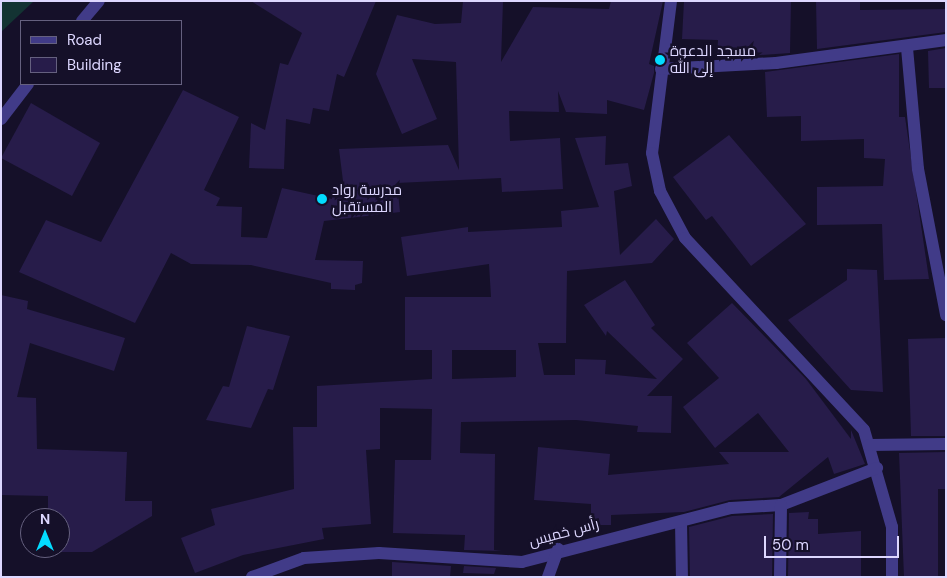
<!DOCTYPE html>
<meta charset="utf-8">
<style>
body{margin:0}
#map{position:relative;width:947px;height:578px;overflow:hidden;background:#151029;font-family:"DM Sans",Cairo,sans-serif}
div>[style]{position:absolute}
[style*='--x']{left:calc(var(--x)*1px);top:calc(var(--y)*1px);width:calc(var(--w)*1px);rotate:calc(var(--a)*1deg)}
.green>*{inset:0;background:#133333}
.building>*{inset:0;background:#271c4a}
.minor>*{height:12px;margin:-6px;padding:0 6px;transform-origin:6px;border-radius:6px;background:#413b88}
.dots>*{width:14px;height:14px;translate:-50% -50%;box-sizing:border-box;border:2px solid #151029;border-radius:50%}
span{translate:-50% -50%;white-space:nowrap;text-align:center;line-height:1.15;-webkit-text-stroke:5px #151029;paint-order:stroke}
.poi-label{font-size:15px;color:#ddd7ff}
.left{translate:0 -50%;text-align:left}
.street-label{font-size:15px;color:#ddd7ff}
.frame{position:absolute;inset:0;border:2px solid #ddd7ff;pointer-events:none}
.legend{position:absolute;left:20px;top:20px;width:162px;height:65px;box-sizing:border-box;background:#151029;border:1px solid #65607f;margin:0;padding:6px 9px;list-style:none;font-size:15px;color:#ddd7ff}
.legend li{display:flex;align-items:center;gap:10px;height:25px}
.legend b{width:25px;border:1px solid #65607f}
.north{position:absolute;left:20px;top:508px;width:50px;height:50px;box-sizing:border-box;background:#151029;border:1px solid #65607f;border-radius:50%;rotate:0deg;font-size:14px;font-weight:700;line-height:20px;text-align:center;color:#ddd7ff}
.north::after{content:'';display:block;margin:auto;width:18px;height:22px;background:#03dcff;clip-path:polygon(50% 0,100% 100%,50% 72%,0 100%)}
.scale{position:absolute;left:764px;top:536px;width:135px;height:22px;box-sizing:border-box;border:2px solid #ddd7ff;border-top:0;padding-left:6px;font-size:15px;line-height:18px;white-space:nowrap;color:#ddd7ff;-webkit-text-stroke:4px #151029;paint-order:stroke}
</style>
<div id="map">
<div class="green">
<div style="clip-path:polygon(1px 1px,34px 1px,1px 32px)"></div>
</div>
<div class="building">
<div style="clip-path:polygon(251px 1px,376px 1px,344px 77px,337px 74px,329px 111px,313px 108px,310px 124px,286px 119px,284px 169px,249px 168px,251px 123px,265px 130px,280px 63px,288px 65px,302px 33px)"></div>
<div style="clip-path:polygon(463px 1px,503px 1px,501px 62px,533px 7px,609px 9px,611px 1px,663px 1px,649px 64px,654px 66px,654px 73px,644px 110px,607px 100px,607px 114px,566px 112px,558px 91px,559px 112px,509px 111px,510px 141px,560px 138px,563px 189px,502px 192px,501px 178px,397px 183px,400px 212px,324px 221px,315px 260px,363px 261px,362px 283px,355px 285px,355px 290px,331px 289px,331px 283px,251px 265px,191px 264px,171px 253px,135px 323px,19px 272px,46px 220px,101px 242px,183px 90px,239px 117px,204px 190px,220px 198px,216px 206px,242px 207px,241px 237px,267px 238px,282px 188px,332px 199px,331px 190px,344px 189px,339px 149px,448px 145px,459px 170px,456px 62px,412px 59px,437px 119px,402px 134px,376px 74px,397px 15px,435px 24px,461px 23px)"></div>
<div style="clip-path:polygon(684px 1px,791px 1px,790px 53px,717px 58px,718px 40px,682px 39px)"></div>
<div style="clip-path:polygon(816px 1px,860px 1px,860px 10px,946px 9px,946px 32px,817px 49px)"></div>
<div style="clip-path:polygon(946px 48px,946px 88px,929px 88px,928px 51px)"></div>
<div style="clip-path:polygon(899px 54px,899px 117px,905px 117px,929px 279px,884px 280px,882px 224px,817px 225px,817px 187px,883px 186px,885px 159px,864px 158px,864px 139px,801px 141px,801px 116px,767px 117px,765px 72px)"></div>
<div style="clip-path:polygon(31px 103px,100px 143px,72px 196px,1px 158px)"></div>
<div style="clip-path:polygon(729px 135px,806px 224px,751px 266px,712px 216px,706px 220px,673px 177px)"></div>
<div style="clip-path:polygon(evenodd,606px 136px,605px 165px,628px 163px,632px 186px,614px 191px,620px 255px,656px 219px,674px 239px,652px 263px,567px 271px,566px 343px,538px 343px,544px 375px,575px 375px,575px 359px,606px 360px,605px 374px,657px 379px,607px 331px,606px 336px,584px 305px,625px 280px,655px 325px,651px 328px,683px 359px,647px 396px,672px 396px,671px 433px,637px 432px,638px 426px,576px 420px,461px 422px,460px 453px,495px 454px,494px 550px,502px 551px,464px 550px,465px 535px,393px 533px,395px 460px,431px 460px,432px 409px,380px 408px,380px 449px,366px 450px,371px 524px,322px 528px,324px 539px,243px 555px,195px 573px,181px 538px,215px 525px,211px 509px,294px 489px,293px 427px,317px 427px,317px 386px,432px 379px,432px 350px,405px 350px,405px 297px,491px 297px,489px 264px,407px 276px,401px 237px,468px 227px,468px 232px,562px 227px,561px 211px,599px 207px,575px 138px,606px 136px,452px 350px,516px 350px,516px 377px,452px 379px,452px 350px)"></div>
<div style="clip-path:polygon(847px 269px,877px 270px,883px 392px,851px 390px,788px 320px,847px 280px)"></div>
<div style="clip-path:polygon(1px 295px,28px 301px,27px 309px,125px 338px,114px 371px,30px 343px,17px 397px,36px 398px,37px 449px,127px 452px,125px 501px,152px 501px,152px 516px,92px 552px,60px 552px,60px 518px,48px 518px,48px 496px,1px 495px)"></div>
<div style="clip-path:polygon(732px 303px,806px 379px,851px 439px,851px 430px,865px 464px,834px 474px,828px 457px,779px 497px,730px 500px,684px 512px,611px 515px,611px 525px,591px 525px,591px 504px,534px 500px,538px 447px,610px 454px,608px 475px,729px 464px,719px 452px,789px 452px,758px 413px,715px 448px,683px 407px,719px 378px,687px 343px)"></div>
<div style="clip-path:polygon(247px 326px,290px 336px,273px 390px,268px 389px,251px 428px,206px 420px,223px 386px,229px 387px)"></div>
<div style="clip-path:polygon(946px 338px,946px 436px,911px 436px,908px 339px)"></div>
<div style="clip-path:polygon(946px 452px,946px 489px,938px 489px,938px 577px,904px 577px,899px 453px)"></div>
<div style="clip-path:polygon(809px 512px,808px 519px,818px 519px,818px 534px,861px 531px,861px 577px,788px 577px,789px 513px)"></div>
<div style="clip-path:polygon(773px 514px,772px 577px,690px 577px,689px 527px,732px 516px)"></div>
<div style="clip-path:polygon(392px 562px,451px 566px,450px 577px,392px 577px)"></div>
<div style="clip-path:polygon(464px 566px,496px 568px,494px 574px,463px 573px)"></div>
</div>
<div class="minor">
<div style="--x:671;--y:1;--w:153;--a:97.1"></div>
<div style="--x:652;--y:153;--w:39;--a:78"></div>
<div style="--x:660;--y:191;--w:53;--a:62"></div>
<div style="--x:685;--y:238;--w:262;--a:47"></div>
<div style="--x:864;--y:430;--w:101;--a:73.9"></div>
<div style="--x:892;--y:527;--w:50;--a:90"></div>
<div style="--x:82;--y:21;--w:26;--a:-50"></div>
<div style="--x:907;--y:48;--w:121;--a:84.8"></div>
<div style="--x:918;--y:169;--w:149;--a:79.1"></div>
<div style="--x:661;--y:69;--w:115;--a:-3"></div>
<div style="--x:776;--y:63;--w:172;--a:-7.7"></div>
<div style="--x:1;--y:119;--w:44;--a:-52.4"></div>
<div style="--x:869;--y:445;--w:77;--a:-0.7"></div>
<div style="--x:681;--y:522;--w:55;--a:89"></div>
<div style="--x:252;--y:577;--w:55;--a:-20.1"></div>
<div style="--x:304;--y:558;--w:75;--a:-3.8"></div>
<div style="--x:379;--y:553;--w:143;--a:3.6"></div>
<div style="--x:522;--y:562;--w:216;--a:-14.5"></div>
<div style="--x:731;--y:508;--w:50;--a:-3.4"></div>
<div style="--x:781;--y:505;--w:103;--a:-21.1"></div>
<div style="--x:548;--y:577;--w:30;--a:-70"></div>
<div style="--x:780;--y:577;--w:72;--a:-89.2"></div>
</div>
<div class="dots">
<div style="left:660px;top:60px;background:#03dcff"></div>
<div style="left:322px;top:199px;background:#03dcff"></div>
</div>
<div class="poi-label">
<span class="left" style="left:670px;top:60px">مسجد الدعوة<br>إلى الله</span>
<span class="left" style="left:332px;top:199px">مدرسة رواد<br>المستقبل</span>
</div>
<div class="street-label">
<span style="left:564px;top:533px;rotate:-15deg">رأس خميس</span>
</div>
<div class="frame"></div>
<ul class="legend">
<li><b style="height:6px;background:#413b88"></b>Road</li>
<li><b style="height:14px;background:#271c4a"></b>Building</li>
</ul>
<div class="north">N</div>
<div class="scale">50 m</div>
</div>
